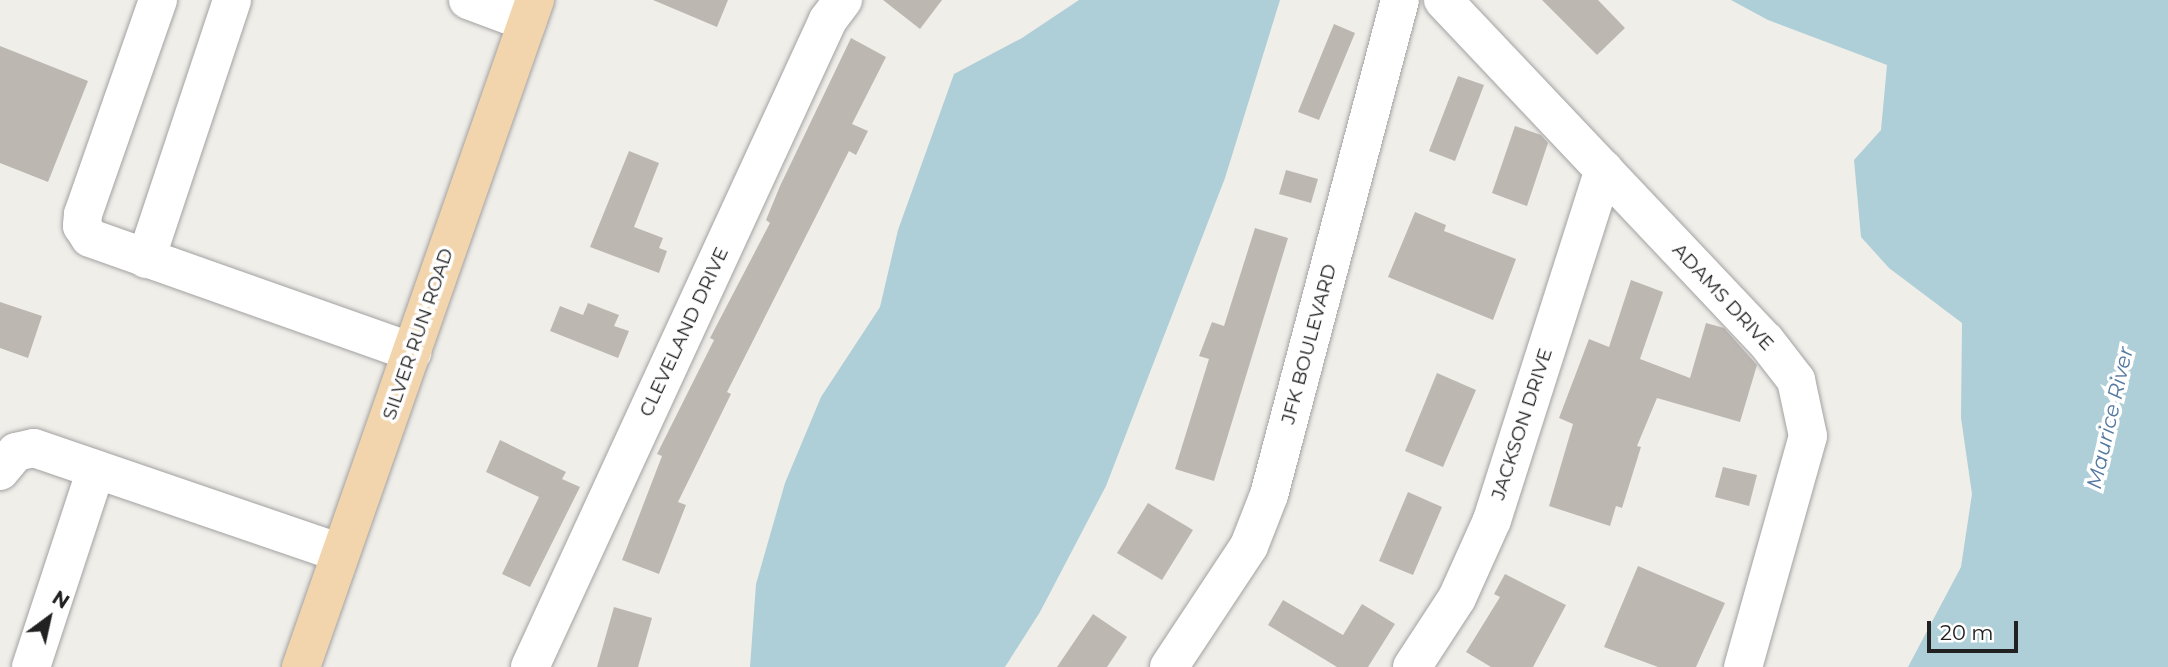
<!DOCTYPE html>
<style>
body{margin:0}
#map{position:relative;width:2168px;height:667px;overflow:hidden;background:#f0eee9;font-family:Montserrat,sans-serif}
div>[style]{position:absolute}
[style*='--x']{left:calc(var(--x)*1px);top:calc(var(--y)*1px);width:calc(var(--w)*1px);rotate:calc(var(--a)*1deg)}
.water>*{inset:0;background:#aeced8}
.building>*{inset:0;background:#bdb7b2}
.roads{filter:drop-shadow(0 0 2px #a2a2a2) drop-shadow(0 0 2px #a2a2a2)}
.minor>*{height:38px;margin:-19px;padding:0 19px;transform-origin:19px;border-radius:19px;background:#fff}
.major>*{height:38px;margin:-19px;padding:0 19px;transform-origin:19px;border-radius:19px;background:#f2d5ac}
span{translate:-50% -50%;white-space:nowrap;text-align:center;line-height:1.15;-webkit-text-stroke:7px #fff;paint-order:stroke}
.street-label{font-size:19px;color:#212121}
.water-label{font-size:21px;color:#54789f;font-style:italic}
.north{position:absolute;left:14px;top:583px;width:70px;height:70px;-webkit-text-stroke:5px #fff;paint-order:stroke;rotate:33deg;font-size:19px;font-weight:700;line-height:28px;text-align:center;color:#212121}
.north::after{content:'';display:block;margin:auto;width:24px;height:32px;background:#212121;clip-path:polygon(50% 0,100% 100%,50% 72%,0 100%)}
.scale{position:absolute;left:1927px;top:621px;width:91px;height:32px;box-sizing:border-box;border:4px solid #212121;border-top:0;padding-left:9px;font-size:21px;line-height:24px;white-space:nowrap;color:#212121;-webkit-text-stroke:5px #fff;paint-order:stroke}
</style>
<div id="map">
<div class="water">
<div style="clip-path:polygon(1079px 0,1280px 0,1225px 178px,1106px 486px,1040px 612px,1005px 667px,750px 667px,756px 584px,785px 483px,821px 397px,880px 307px,898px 230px,954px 74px,1022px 38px)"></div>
<div style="clip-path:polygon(1731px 0,2168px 0,2168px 667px,1908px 667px,1961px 567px,1972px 494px,1961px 418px,1962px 323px,1889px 268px,1861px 237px,1854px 160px,1881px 130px,1887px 65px,1768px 20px)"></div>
</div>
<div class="building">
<div style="clip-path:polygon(653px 0,728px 0,717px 27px)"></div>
<div style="clip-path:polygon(883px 0,942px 0,920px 29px)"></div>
<div style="clip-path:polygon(1542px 0,1598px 0,1625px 28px,1597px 55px)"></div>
<div style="clip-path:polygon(1334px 24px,1355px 33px,1319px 120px,1298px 112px)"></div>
<div style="clip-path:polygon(851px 38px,886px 57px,852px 124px,868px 131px,856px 155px,849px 151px,727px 392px,731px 394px,678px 502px,686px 505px,659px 574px,622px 560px,662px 456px,657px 454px,714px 340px,710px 338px,770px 223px,766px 220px,780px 186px)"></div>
<div style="clip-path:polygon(0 46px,88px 81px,48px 182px,0 163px)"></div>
<div style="clip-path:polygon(1458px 76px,1484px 85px,1455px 161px,1429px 151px)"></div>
<div style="clip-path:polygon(1515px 126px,1541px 135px,1548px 143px,1527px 206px,1492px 193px)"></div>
<div style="clip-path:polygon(629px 151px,659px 163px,634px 227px,663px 238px,659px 248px,667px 251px,659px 273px,590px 247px)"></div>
<div style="clip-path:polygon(1286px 170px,1318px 179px,1311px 203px,1279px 194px)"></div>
<div style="clip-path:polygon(1415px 212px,1446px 225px,1444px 231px,1516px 259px,1493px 320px,1388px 277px)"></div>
<div style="clip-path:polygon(1255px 228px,1288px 238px,1214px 481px,1175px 469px,1209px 359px,1199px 356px,1212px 322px,1224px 326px)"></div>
<div style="clip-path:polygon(1631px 280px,1663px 292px,1640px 359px,1690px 378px,1706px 323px,1724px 328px,1757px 365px,1740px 422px,1657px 398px,1637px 446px,1641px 447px,1622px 508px,1616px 506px,1610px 526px,1549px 506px,1573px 424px,1559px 418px,1589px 339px,1609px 347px)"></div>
<div style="clip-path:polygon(0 302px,42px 316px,28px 358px,0 348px)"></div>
<div style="clip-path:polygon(588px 303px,619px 315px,614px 326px,629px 331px,618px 358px,550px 331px,560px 306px,583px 315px)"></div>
<div style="clip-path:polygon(1437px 373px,1476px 390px,1443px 467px,1405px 451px)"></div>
<div style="clip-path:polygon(500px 440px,566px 472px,562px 479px,580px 487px,530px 587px,502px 574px,539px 497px,486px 472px)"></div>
<div style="clip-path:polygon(1723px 467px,1757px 475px,1749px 506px,1715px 497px)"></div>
<div style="clip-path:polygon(1408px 492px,1442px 507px,1413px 575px,1379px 561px)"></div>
<div style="clip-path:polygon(1148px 503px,1193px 530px,1162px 580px,1117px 553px)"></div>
<div style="clip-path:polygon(1638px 566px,1725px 603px,1696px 667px,1658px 667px,1604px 647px)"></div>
<div style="clip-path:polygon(1505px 574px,1566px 605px,1533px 667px,1491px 667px,1466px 652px,1500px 597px,1494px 594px)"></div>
<div style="clip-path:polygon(1283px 600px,1343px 635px,1362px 604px,1395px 624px,1368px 667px,1337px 667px,1268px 625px)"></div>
<div style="clip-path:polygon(614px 607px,652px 618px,638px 667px,597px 667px)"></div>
<div style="clip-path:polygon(1093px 614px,1127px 637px,1107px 667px,1057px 667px)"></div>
</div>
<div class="roads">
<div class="minor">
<div style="--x:158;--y:0;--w:227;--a:109.3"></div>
<div style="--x:83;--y:214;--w:12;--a:95"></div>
<div style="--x:82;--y:226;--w:14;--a:56"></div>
<div style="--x:90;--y:238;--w:342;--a:19.5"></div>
<div style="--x:468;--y:0;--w:63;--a:20.4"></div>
<div style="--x:1443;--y:0;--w:468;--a:46.6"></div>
<div style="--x:1765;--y:340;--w:51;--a:52.2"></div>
<div style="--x:1796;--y:380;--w:57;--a:77.9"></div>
<div style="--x:1808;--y:436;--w:240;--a:105.7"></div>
<div style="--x:146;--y:259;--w:273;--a:-71.6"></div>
<div style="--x:0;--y:471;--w:25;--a:-50"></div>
<div style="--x:16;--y:452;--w:18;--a:-13"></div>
<div style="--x:34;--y:448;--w:324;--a:18.9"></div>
<div style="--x:31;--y:667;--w:208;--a:-71.8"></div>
<div style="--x:530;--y:667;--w:712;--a:-65.27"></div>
<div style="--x:828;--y:20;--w:25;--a:-53"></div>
<div style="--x:1169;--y:667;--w:145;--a:-56.5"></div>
<div style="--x:1249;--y:546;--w:55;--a:-68.6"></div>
<div style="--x:1269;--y:495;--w:512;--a:-75.18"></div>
<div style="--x:1412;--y:667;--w:82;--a:-56.9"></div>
<div style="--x:1457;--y:598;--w:85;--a:-65.8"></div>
<div style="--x:1492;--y:520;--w:368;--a:-72.3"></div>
</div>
<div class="major">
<div style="--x:301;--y:667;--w:707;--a:-70.67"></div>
</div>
</div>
<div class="street-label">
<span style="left:1723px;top:297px;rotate:47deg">ADAMS DRIVE</span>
<span style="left:684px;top:332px;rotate:-65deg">CLEVELAND DRIVE</span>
<span style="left:418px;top:334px;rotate:-71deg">SILVER RUN ROAD</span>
<span style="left:1309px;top:344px;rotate:-75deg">JFK BOULEVARD</span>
<span style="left:1522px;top:424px;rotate:-72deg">JACKSON DRIVE</span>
</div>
<div class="water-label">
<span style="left:2110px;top:418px;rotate:-77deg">Maurice River</span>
</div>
<div class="north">N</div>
<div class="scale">20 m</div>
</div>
